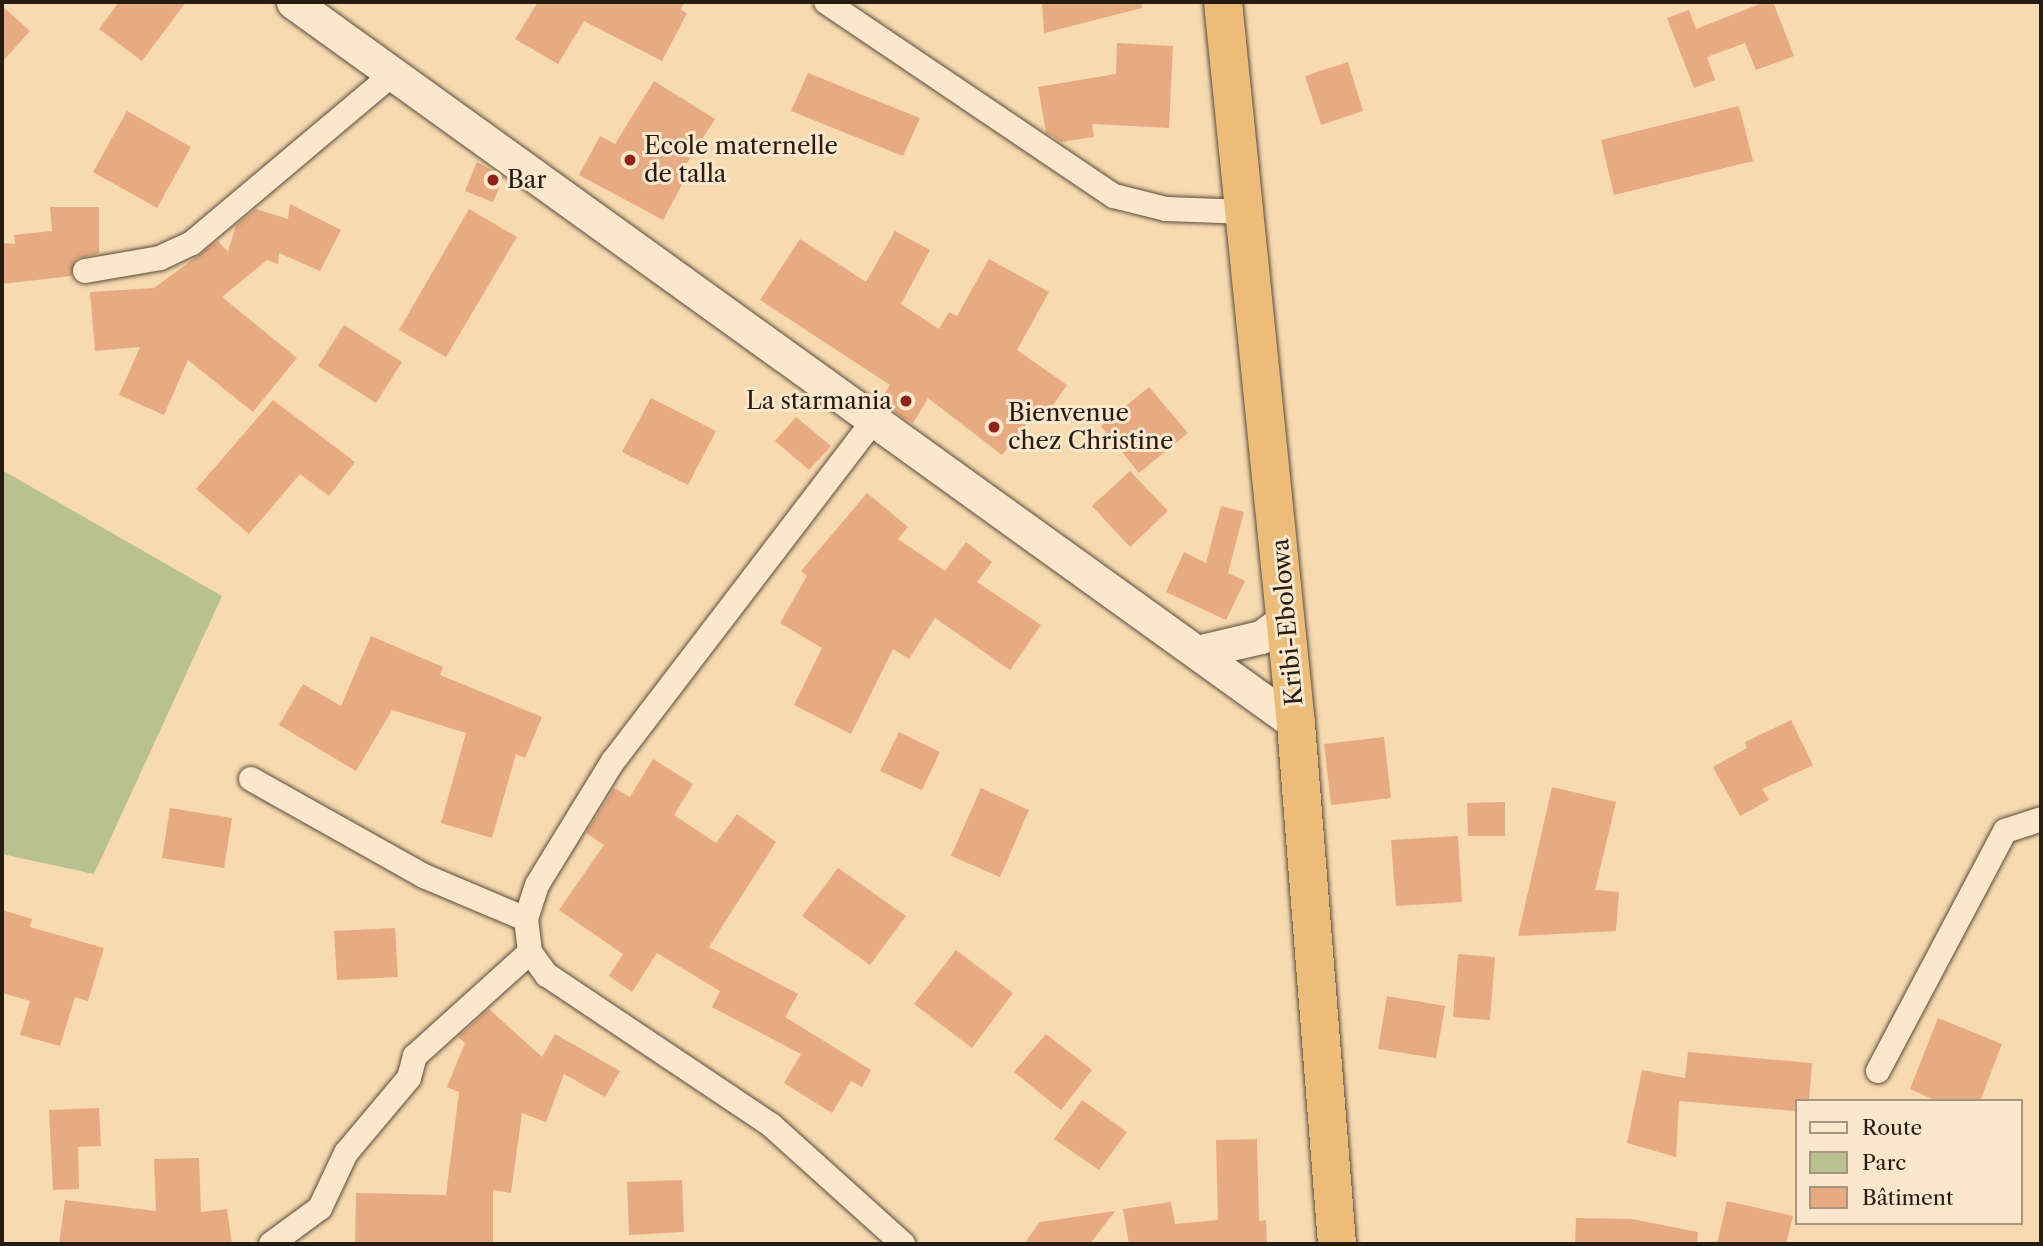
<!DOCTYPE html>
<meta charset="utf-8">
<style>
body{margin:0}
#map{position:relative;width:2043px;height:1246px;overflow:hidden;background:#f8dab0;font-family:"Libre Caslon Text",serif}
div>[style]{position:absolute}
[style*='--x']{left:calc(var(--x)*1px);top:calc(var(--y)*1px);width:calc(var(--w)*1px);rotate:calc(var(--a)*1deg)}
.green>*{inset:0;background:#b8c18f}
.building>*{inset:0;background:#e7aa81}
.roads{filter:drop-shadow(0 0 2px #5a4c3b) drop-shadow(0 0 2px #5a4c3b)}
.street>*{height:24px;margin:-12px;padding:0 12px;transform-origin:12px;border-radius:12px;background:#fae7cc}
.secondary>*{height:33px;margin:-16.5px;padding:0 16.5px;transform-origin:16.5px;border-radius:16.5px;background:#fae7cc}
.highway>*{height:38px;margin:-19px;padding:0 19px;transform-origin:19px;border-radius:19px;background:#ecbd78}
.dots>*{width:19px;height:19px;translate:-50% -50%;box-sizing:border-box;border:4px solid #fae7cc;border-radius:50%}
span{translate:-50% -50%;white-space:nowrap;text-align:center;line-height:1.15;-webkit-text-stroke:6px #fae7cc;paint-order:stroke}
.poi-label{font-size:24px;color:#261c14}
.left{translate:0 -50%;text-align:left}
.right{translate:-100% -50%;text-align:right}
.street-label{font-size:24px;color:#261c14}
.frame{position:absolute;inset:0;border:4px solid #261c14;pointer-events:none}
.legend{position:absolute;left:1795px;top:1099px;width:228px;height:126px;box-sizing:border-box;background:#fae7cc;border:2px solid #a59682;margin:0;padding:9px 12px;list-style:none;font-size:21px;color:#261c14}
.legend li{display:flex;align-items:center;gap:14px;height:35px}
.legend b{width:35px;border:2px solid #a59682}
</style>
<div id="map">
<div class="green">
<div style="clip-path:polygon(2px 470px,222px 596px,94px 874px,2px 854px)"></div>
</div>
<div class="building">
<div style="clip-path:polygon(119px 2px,186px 2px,142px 61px,99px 29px)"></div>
<div style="clip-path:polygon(538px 2px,684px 2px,681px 10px,687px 13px,662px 61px,584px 21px,558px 64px,515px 39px)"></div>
<div style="clip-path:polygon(1042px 2px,1141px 2px,1142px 8px,1044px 33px)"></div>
<div style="clip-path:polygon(1765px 2px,1773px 2px,1794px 56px,1756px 70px,1745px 43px,1707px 57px,1715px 80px,1694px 88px,1667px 18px,1689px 10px,1696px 29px)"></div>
<div style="clip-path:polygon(2px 6px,30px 31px,2px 62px)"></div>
<div style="clip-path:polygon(1117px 43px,1173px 46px,1169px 128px,1092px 124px,1094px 137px,1061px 142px,1046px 132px,1038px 87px,1116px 74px)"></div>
<div style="clip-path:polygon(1348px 62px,1363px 111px,1321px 125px,1305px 76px)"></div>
<div style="clip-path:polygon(808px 73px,920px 118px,903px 156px,791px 111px)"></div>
<div style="clip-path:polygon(654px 81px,715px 119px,678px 177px,684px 181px,663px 220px,579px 175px,600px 136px,615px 144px)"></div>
<div style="clip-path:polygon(1739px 106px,1753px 161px,1614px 195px,1601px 140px)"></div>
<div style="clip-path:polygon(127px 111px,191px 147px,157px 208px,93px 172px)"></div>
<div style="clip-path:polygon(477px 162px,504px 177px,493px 202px,465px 191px)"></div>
<div style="clip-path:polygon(290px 204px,341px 230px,320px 271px,279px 253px,278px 264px,267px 260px,222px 297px,297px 358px,253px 412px,188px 360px,164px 415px,119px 395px,140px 347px,95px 351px,90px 292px,154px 288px,218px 241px,228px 252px,236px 225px,256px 209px,288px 219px)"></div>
<div style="clip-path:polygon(50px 207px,99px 207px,99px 253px,76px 259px,71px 276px,2px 284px,2px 243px,15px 244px,14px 235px,52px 231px)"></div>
<div style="clip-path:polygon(469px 209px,517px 237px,446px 357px,399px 330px)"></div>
<div style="clip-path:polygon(895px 231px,930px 250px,901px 304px,939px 329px,949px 312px,957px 316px,989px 259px,1049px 292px,1017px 350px,1067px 385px,1046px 415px,1038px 409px,1002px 455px,928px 398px,913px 423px,902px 417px,880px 401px,890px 385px,760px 300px,800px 239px,866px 282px)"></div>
<div style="clip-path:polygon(344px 325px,402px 362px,376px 403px,318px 366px)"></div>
<div style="clip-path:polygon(1149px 387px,1188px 433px,1139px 473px,1101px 426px)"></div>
<div style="clip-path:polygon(651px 398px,716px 431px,688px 485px,622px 452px)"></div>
<div style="clip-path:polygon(273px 400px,355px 462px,329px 496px,300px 474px,249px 534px,196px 489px)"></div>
<div style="clip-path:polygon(796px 417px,831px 446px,809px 470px,775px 441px)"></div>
<div style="clip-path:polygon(1130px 471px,1168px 511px,1130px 547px,1092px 506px)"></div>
<div style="clip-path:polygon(867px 493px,908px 527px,898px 539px,945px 571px,966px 542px,992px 562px,977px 582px,1041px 625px,1010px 670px,935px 618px,909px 659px,893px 649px,851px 734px,794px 705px,822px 648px,780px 623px,807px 576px,801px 571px)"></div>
<div style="clip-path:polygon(1221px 506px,1244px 512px,1228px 573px,1245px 581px,1226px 620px,1166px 592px,1184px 552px,1206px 563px)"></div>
<div style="clip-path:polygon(371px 636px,443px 667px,440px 675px,542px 717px,525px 758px,516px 754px,492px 838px,441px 823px,466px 733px,392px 710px,356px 771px,279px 725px,303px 684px,341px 706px)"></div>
<div style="clip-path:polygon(1791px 720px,1813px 765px,1762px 789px,1769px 800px,1740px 816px,1713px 767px,1747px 748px,1745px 742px)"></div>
<div style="clip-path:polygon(899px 732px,940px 752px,922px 790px,880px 771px)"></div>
<div style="clip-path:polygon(1384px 737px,1391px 798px,1331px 805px,1324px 744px)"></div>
<div style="clip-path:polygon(653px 759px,693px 784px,674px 815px,716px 843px,737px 814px,776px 842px,709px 947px,798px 994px,785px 1017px,871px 1070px,862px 1087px,851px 1081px,832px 1113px,784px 1083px,801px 1054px,712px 1007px,720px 991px,657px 953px,632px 992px,609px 976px,623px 954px,559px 910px,604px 845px,586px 833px,614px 788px,630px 797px)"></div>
<div style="clip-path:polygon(1552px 787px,1616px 802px,1595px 890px,1619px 892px,1616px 931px,1518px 936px)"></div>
<div style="clip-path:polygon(981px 788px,1029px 810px,1000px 877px,951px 856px)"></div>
<div style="clip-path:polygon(1505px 802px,1505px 836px,1468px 836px,1467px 803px)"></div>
<div style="clip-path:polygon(170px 808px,232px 818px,224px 868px,162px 858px)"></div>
<div style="clip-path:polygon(1458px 836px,1462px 902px,1396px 906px,1391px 840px)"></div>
<div style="clip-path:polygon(838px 868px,906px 916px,870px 965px,802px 916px)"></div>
<div style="clip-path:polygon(2px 910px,32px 919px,30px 927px,104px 948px,88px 1001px,75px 997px,60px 1046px,20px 1035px,30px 1001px,2px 993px)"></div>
<div style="clip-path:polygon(395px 928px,398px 977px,337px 980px,334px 931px)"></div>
<div style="clip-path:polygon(956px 950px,1013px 993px,972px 1048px,914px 1004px)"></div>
<div style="clip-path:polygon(1458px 954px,1495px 957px,1490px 1020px,1453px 1017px)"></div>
<div style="clip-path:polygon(1387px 996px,1445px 1006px,1436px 1058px,1378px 1049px)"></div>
<div style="clip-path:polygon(489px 1009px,542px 1057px,555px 1034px,620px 1071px,605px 1097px,564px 1074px,546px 1122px,522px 1113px,511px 1193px,493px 1190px,493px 1244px,355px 1244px,356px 1193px,446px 1195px,459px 1092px,447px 1087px,465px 1043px,458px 1037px)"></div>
<div style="clip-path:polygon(1938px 1018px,2002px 1044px,1980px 1101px,1937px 1101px,1910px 1089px)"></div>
<div style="clip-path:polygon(1046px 1034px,1092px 1070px,1061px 1110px,1014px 1072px)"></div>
<div style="clip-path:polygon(1688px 1052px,1812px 1063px,1809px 1101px,1796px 1101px,1796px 1111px,1679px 1101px,1676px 1157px,1627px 1143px,1642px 1070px,1685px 1078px)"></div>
<div style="clip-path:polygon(1082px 1100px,1127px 1132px,1099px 1170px,1054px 1139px)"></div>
<div style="clip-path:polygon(99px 1108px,101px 1146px,78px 1147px,79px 1189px,53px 1190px,49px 1110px)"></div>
<div style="clip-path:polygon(1257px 1139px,1259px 1221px,1266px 1220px,1267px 1244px,1129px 1244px,1123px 1209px,1171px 1202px,1175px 1224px,1218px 1220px,1216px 1140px)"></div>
<div style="clip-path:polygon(199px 1158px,201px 1212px,227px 1209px,232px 1244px,59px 1244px,65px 1200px,156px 1211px,154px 1159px)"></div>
<div style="clip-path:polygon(682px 1180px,684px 1232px,629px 1235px,627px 1182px)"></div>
<div style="clip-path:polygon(1727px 1201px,1793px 1216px,1786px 1244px,1717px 1244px)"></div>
<div style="clip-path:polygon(1115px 1211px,1090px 1244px,1024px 1244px,1040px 1222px)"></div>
<div style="clip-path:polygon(1576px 1218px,1632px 1219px,1698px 1232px,1697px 1244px,1575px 1244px)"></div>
</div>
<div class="roads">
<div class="street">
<div style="--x:826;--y:2;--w:347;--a:34"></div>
<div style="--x:1114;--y:196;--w:54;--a:14"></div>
<div style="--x:1166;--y:209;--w:82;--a:2.1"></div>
<div style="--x:85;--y:271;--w:76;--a:-9.8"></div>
<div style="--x:160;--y:258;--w:35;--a:-25"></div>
<div style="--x:192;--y:243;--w:263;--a:-40.1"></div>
<div style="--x:874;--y:420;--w:429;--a:127.4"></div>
<div style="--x:613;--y:761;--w:145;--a:121.5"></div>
<div style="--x:537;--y:885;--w:36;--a:108"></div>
<div style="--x:526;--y:919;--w:33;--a:83"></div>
<div style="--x:530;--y:952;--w:29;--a:54"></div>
<div style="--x:547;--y:975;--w:270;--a:33.8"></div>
<div style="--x:771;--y:1125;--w:178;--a:42"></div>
<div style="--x:251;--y:779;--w:198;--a:29.3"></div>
<div style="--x:424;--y:876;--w:111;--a:22.9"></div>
<div style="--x:1878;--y:1071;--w:272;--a:-62.1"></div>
<div style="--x:2005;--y:831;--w:38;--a:-18"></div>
<div style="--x:271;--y:1244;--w:61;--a:-36.3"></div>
<div style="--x:320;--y:1208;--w:61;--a:-64.7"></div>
<div style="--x:346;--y:1153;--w:98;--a:-50"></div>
<div style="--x:409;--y:1078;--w:23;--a:-75"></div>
<div style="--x:415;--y:1056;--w:155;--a:-42.1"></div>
</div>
<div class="secondary">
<div style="--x:293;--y:2;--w:1236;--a:35.75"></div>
<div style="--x:1197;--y:652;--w:66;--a:-13.2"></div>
<div style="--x:1261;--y:637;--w:31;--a:-36"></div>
</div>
<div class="highway">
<div style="--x:1223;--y:2;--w:726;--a:84.23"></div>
<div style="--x:1296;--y:724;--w:522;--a:85.49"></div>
</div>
</div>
<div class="dots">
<div style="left:630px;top:160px;background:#8f2418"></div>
<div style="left:493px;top:180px;background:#8f2418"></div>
<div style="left:906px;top:401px;background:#8f2418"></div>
<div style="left:994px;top:427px;background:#8f2418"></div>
</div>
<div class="poi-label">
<span class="left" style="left:644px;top:160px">Ecole maternelle<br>de talla</span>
<span class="left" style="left:507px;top:180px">Bar</span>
<span class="right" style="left:892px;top:401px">La starmania</span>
<span class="left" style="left:1008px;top:427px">Bienvenue<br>chez Christine</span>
</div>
<div class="street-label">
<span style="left:1287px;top:622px;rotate:-95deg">Kribi-Ebolowa</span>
</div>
<div class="frame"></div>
<ul class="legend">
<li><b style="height:9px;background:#fae7cc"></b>Route</li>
<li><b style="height:19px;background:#b8c18f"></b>Parc</li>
<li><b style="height:19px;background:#e7aa81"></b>Bâtiment</li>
</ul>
</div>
